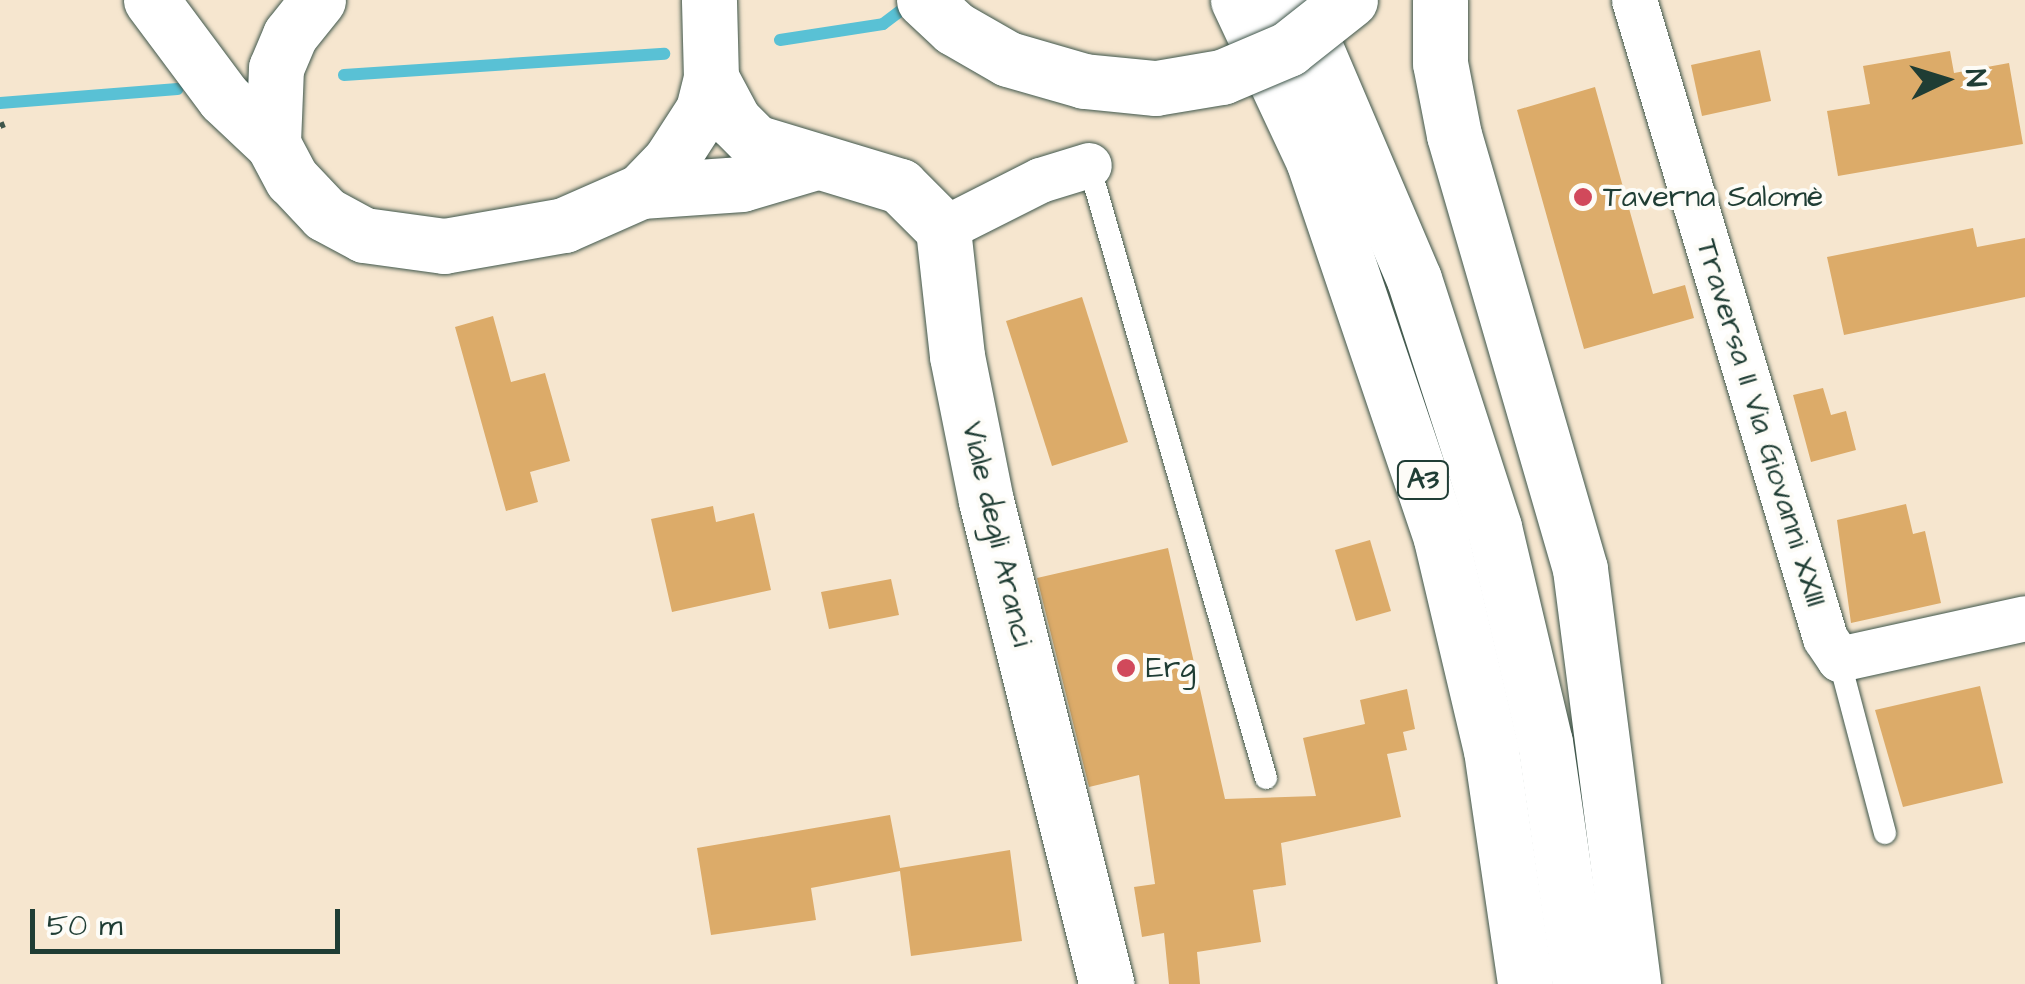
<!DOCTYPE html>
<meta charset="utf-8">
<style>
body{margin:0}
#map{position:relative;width:2025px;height:984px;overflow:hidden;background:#f6e6cf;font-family:"Architects Daughter",sans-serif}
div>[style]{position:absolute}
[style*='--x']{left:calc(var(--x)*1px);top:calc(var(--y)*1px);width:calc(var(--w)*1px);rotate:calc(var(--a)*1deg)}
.stream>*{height:12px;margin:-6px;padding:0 6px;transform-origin:6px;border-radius:6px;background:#59c1d5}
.building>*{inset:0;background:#dcab69}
.path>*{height:6px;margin-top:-3px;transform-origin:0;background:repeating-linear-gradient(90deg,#3f564b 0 8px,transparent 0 16px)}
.roads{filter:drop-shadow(0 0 2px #3f564b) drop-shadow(0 0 2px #3f564b)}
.service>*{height:22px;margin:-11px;padding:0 11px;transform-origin:11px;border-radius:11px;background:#fff}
.minor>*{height:45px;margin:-22.5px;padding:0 22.5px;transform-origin:22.5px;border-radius:22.5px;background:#fff}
.secondary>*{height:55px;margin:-27.5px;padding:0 27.5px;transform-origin:27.5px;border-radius:27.5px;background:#fff}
.motorway>*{height:55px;margin:-27.5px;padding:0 27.5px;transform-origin:27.5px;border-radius:27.5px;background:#fff}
.bridges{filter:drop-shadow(0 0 2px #3f564b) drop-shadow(0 0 2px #3f564b)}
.motorway-bridge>*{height:55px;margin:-27.5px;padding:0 27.5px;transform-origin:27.5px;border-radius:27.5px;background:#fff}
.dots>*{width:28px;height:28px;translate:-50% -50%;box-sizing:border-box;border:5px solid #fdfcf7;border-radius:50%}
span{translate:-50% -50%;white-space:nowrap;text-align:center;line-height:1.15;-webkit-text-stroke:8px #fdfcf7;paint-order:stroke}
.shield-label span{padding:2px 8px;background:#fdfcf7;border:2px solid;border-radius:8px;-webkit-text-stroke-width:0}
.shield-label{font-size:28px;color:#1f3d34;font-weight:700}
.poi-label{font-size:30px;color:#1f3d34}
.left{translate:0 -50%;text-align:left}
.street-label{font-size:30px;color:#1f3d34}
.north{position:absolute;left:1895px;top:30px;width:100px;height:100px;-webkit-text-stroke:8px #fdfcf7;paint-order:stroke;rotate:86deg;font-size:28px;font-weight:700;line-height:40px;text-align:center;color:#1f3d34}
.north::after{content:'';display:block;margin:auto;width:35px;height:45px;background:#1f3d34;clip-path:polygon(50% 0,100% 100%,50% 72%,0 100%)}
.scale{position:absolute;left:30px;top:909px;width:310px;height:45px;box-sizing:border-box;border:5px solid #1f3d34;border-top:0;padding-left:12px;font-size:30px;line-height:35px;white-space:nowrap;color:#1f3d34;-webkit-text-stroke:8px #fdfcf7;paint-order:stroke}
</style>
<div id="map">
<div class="stream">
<div style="--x:780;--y:40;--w:104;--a:-8.8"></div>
<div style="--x:883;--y:24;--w:34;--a:-37"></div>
<div style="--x:344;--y:75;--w:321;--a:-3.8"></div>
<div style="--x:0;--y:103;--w:178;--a:-4.5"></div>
</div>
<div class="building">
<div style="clip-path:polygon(1760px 50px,1771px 101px,1702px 116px,1691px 65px)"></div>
<div style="clip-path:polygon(1950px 51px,1954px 73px,2009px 63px,2023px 144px,1838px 176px,1827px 111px,1870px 104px,1863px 66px)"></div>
<div style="clip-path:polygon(1595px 87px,1653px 294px,1685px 285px,1694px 318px,1584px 349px,1517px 110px)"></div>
<div style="clip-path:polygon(1973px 228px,1977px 247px,2025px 238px,2025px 297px,1844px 335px,1827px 257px)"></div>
<div style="clip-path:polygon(1082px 297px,1128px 442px,1052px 466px,1006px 321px)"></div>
<div style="clip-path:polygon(493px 316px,511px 382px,545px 373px,570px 461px,530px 472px,538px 502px,506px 511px,455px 327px)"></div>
<div style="clip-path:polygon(1823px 388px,1831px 415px,1846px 411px,1856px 450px,1811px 462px,1793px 395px)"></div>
<div style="clip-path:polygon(1906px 504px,1913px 534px,1925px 531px,1941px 603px,1851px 623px,1837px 520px)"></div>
<div style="clip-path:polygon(713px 506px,716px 522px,754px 513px,771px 590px,672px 612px,651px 519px)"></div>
<div style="clip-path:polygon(1370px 540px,1391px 611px,1356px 621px,1335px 550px)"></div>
<div style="clip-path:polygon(1168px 548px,1225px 799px,1316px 796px,1303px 738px,1365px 724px,1360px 700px,1407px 689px,1415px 729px,1403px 732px,1407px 750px,1387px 754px,1401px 817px,1281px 843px,1286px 885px,1253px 890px,1261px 942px,1197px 952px,1200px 984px,1169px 984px,1164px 933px,1142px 937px,1134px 887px,1155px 884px,1139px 775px,1089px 787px,1037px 578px)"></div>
<div style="clip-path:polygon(891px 579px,899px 615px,829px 629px,821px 592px)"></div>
<div style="clip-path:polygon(1980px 686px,2003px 783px,1903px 807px,1875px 710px)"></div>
<div style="clip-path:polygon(890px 815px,900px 868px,1010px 850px,1022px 941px,911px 956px,900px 871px,811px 888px,816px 920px,711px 935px,697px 848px)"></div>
</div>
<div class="path">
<div style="--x:0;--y:126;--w:5;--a:-22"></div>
</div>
<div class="roads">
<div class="service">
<div style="--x:1089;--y:165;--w:638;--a:73.89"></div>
<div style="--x:1839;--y:659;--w:180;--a:75.2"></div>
</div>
<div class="minor">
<div style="--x:1634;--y:0;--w:666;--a:73.33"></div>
<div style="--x:1825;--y:638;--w:25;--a:56"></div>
<div style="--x:1839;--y:659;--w:190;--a:-12.4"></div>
<div style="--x:943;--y:229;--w:109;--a:-26.8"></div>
<div style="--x:1040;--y:180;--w:51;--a:-17"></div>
</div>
<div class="secondary">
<div style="--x:151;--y:0;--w:122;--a:53.3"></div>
<div style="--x:224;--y:98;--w:67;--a:43.2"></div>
<div style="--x:318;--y:0;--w:45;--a:128.7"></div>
<div style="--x:290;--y:35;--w:36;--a:113"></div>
<div style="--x:276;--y:68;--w:76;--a:92.3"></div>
<div style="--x:273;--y:144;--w:40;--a:62"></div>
<div style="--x:292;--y:179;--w:48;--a:46.7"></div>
<div style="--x:325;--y:214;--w:44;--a:28.3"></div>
<div style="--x:364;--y:235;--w:81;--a:7.8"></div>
<div style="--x:444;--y:246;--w:122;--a:-9.9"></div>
<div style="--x:564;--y:225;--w:84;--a:-23.8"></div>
<div style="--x:641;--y:191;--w:42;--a:-46"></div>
<div style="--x:670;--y:161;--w:61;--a:-57.1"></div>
<div style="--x:703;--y:110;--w:33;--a:-76"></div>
<div style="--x:711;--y:78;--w:78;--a:-91.5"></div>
<div style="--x:711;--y:78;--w:49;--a:61.9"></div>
<div style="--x:734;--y:121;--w:30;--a:45"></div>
<div style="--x:755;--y:142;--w:152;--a:16.9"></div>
<div style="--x:900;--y:186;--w:61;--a:45"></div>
<div style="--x:943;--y:229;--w:128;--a:83.7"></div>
<div style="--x:957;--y:356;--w:148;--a:78.7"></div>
<div style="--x:986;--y:501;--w:498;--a:76"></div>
<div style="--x:641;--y:191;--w:101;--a:-4"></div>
<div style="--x:742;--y:184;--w:74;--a:-16.5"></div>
</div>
<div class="motorway">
<div style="--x:1238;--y:0;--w:177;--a:64.9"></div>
<div style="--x:1313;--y:160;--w:400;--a:71.3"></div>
<div style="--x:1441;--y:539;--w:217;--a:76.7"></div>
<div style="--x:1491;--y:750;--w:236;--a:81.7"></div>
<div style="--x:1295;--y:0;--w:303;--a:66.9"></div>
<div style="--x:1414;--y:279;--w:261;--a:72.1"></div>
<div style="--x:1494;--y:527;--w:221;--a:76.7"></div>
<div style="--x:1545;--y:742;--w:245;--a:81.8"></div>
<div style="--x:1440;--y:0;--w:63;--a:90"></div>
<div style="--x:1440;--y:63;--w:73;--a:79"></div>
<div style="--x:1454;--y:135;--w:452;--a:73.8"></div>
<div style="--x:1580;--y:569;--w:418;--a:82.7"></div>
</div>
</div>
<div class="bridges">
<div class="motorway-bridge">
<div style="--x:924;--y:0;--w:41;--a:43"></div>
<div style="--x:954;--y:28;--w:62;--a:29.9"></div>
<div style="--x:1008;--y:59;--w:79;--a:16.1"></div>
<div style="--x:1084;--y:81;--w:72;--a:5.6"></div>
<div style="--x:1156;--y:88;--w:67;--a:-9.5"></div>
<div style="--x:1222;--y:77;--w:72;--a:-23"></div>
<div style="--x:1288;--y:49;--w:79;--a:-38.3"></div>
</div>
</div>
<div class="dots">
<div style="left:1583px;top:197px;background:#d1495b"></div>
<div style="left:1126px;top:668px;background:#d1495b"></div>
</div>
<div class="shield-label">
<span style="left:1423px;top:480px">A3</span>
</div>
<div class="poi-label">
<span class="left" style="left:1603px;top:197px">Taverna Salomè</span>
<span class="left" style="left:1146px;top:668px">Erg</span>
</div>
<div class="street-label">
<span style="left:1761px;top:423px;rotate:73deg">Traversa II Via Giovanni XXIII</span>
<span style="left:997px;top:534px;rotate:77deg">Viale degli Aranci</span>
</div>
<div class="north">N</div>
<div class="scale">50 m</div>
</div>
